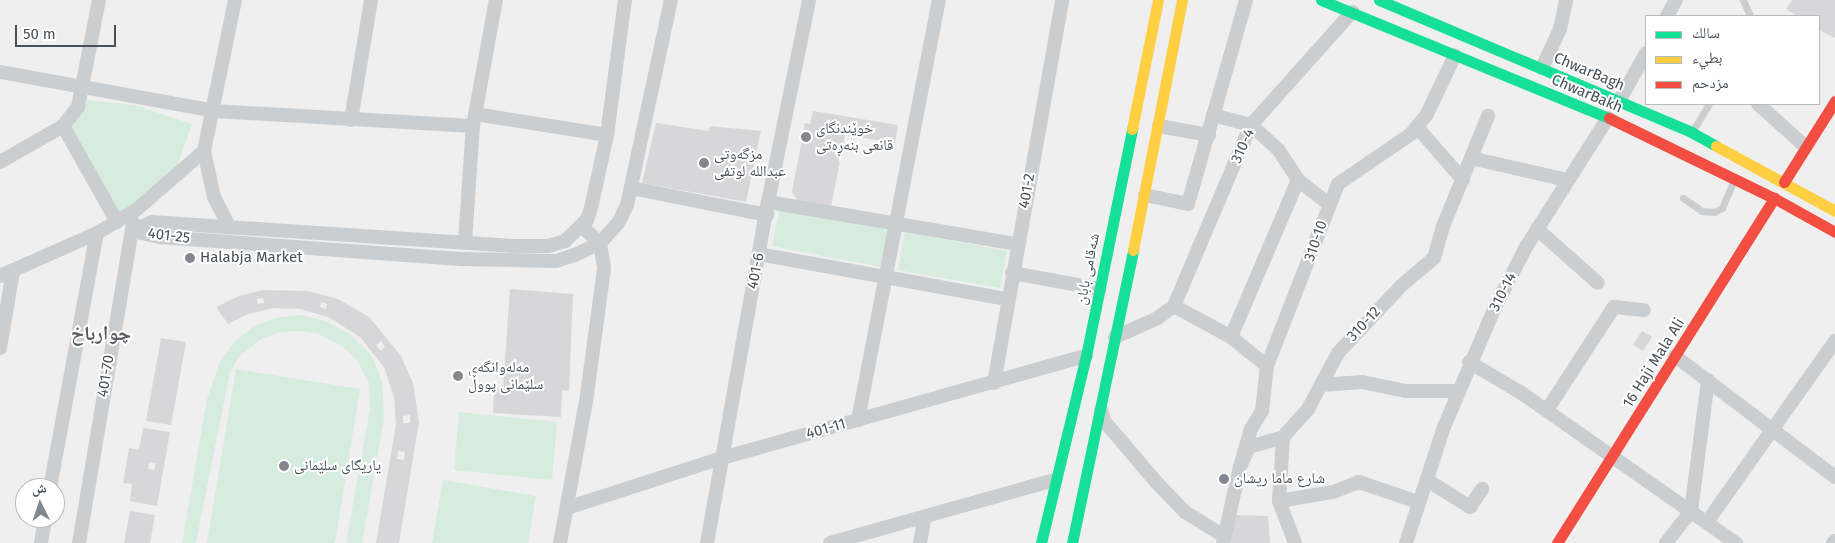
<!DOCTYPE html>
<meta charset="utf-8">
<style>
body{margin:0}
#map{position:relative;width:1835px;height:543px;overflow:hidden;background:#f0efef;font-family:"Fira Sans","Noto Naskh Arabic",sans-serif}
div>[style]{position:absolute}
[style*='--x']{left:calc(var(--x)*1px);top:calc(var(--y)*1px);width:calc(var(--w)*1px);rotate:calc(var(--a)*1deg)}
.green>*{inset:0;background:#d6ecdf}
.building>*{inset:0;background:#d7d7d9}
.lane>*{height:7px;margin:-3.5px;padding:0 3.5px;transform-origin:3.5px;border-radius:3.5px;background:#cbced0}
.street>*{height:14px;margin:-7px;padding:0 7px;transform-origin:7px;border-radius:7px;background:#cbced0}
.fast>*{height:11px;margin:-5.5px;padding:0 5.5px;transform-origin:5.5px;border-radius:5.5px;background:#16e098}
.slow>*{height:11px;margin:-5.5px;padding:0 5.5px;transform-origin:5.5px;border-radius:5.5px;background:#ffcf43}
.jam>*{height:11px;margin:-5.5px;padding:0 5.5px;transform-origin:5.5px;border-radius:5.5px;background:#f24e42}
.dots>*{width:14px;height:14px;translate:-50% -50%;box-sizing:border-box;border:2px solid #fff;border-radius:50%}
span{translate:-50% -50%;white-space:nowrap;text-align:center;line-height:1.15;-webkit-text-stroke:4px #fff;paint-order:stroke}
.street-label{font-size:15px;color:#485159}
.poi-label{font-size:15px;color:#485159}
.left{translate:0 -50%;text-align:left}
.district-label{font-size:20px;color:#5c5e62;font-weight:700}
.legend{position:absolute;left:1645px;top:15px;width:175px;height:90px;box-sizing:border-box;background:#fff;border:1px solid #b6b9bd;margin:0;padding:6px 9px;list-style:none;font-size:15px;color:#485159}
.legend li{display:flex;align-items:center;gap:10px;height:25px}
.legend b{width:25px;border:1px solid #b6b9bd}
.north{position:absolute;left:15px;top:478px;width:50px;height:50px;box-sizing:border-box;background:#fff;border:1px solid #b6b9bd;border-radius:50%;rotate:356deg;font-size:14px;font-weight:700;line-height:20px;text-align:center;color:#485159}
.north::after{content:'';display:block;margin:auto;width:18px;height:22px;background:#83888e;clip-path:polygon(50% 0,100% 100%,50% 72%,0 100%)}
.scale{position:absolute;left:15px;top:25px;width:101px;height:22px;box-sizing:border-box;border:2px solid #485159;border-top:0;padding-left:6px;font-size:15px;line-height:18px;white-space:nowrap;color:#485159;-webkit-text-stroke:4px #fff;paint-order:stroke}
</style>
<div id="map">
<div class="green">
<div style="clip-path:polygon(87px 100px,134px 105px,192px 124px,175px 172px,118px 217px,66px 127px)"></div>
<div style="clip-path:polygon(780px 209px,888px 230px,881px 267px,772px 246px)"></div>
<div style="clip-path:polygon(905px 232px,1007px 251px,1000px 288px,898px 270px)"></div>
<div style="clip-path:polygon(300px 315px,326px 321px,351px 335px,372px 356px,382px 381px,384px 419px,362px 543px,346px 543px,370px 409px,369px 383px,356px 359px,343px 347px,319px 334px,299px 331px,281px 332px,261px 339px,239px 357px,230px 372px,196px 543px,182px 543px,207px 399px,221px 359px,236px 340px,254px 326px,276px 318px)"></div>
<div style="clip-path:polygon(236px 369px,360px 389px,335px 543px,207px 543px)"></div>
<div style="clip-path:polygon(459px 412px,557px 422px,552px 480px,454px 470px)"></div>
<div style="clip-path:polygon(443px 480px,536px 496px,528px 543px,432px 543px)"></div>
</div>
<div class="building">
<div style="clip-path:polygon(1792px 0,1835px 0,1835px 38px,1819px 30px,1819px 16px,1797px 16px,1786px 9px)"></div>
<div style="clip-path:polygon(813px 111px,898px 125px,895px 143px,845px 135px,831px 207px,797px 200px,792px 192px,805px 123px,810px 124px)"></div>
<div style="clip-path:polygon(656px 123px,709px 131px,710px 126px,761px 131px,746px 202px,642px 183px)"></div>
<div style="clip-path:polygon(510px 289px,573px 294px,569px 391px,562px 390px,561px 417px,493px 413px,494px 388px,503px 388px)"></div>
<div style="clip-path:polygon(evenodd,263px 290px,308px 291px,338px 299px,369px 317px,401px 356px,413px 383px,419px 422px,399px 543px,376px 543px,396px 424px,394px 397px,384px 367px,360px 337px,330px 318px,301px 309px,274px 308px,248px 314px,228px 324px,216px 307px,239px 296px,263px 290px,263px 298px,264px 303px,258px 304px,257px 299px,263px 298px,263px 290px,321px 302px,327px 304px,326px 309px,320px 307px,321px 302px,263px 290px,381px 341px,385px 347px,381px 351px,376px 345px,381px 341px,263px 290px,410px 415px,410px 423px,403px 423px,403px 416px,410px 415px,263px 290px,398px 451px,405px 452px,404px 460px,397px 459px,398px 451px)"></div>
<div style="clip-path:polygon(1642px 331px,1652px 337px,1643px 351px,1633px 345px)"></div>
<div style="clip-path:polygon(161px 338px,186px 342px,171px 425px,146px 421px)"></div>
<div style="clip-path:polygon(evenodd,143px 428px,170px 432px,157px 506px,130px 501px,132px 484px,123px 483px,129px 448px,139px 450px,143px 428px,149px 462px,156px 463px,154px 470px,148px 469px,149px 462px)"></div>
<div style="clip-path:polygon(130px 511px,155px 515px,150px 543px,124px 543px)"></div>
<div style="clip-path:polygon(1234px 515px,1268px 516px,1270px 543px,1228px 543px)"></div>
</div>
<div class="lane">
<div style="--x:1743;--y:0;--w:17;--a:66"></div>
<div style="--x:1692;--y:132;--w:33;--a:-59"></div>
<div style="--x:1683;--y:198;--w:23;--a:34"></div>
<div style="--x:1702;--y:211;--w:12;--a:5"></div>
<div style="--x:1714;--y:212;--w:9;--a:-27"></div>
<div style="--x:1722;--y:208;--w:30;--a:-67"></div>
</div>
<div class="street">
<div style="--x:1667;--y:16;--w:18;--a:-61"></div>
<div style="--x:1542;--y:68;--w:43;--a:-65.2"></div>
<div style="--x:1560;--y:29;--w:30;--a:-78"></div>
<div style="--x:0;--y:72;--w:218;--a:10.3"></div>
<div style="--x:214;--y:111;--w:259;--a:3.3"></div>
<div style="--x:1619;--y:101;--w:55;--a:-60.6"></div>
<div style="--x:1758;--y:104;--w:64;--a:41.9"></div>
<div style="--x:475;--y:114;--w:134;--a:9"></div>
<div style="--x:1213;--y:115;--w:39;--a:15"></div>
<div style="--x:1251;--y:125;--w:36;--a:42"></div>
<div style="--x:1278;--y:149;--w:37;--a:57"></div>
<div style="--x:1298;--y:180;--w:39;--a:38"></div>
<div style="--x:351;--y:120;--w:122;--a:-80.5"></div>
<div style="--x:63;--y:126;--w:110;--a:60.6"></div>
<div style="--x:1159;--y:126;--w:51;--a:10.2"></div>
<div style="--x:1417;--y:127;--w:70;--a:49"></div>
<div style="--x:204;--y:151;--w:47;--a:77.7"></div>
<div style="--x:214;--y:197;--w:34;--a:63"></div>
<div style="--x:1471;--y:158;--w:98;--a:12.9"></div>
<div style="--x:0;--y:162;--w:73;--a:-29.7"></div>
<div style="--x:63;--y:126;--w:24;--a:-52"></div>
<div style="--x:78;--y:107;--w:109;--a:-78.9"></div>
<div style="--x:631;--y:188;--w:139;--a:11.2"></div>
<div style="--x:1145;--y:195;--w:44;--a:11.8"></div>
<div style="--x:1188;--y:204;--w:212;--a:-74.1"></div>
<div style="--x:768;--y:202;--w:253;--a:9.6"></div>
<div style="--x:1537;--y:229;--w:81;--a:41.5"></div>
<div style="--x:132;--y:231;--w:29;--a:12"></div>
<div style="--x:160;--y:237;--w:304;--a:4.2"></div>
<div style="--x:463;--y:259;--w:93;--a:1.2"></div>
<div style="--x:556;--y:261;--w:20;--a:-18"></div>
<div style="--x:575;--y:255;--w:28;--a:-26"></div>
<div style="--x:600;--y:243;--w:28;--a:-48"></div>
<div style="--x:619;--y:222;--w:19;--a:-65"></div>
<div style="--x:627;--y:205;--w:210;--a:-77.9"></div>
<div style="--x:132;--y:231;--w:22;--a:-24"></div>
<div style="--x:152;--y:222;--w:366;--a:3.8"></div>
<div style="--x:517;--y:246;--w:31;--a:0"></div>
<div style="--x:548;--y:246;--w:18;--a:-16"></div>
<div style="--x:565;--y:241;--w:30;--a:-44"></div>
<div style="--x:587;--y:220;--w:13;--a:-72"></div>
<div style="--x:591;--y:208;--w:75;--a:-77.6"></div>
<div style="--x:607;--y:135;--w:136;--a:-82.4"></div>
<div style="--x:465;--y:242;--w:116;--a:-86.1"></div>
<div style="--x:473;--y:126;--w:128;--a:-79.7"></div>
<div style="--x:759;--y:254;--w:252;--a:10.3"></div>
<div style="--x:1012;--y:273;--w:89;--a:10.3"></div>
<div style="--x:0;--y:276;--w:106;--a:-23.9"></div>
<div style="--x:97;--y:233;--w:45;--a:-30.5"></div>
<div style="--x:136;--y:210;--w:90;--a:-40.9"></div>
<div style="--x:204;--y:151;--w:154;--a:-78.4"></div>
<div style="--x:1174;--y:306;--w:197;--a:-67"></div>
<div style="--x:1251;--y:125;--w:152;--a:-48.2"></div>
<div style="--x:1115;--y:337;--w:45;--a:-23.7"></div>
<div style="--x:1156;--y:319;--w:22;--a:-36"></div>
<div style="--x:1174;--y:306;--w:65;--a:28.5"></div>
<div style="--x:1231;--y:337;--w:46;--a:38.9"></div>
<div style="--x:1231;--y:337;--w:171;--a:-66.9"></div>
<div style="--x:0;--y:348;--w:78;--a:-80.4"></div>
<div style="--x:1675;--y:356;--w:201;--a:37.1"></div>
<div style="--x:1469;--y:362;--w:59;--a:30.5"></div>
<div style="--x:1520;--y:392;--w:264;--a:35"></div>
<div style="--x:994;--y:383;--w:389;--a:-79.9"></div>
<div style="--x:1321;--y:385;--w:41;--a:-4.2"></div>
<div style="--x:1362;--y:382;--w:45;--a:11.6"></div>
<div style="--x:1406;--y:391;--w:52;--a:0"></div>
<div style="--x:1101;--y:410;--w:13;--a:72"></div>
<div style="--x:1105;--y:422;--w:82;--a:49.5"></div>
<div style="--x:1158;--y:484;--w:39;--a:46"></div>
<div style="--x:1185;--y:512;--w:46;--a:31.6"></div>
<div style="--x:1547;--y:410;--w:123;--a:-57"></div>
<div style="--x:1614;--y:307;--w:30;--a:6"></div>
<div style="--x:858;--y:420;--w:428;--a:-79.1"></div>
<div style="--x:1240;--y:467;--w:40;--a:-74"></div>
<div style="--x:1251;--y:429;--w:21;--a:-59"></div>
<div style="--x:1262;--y:411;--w:45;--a:-83.7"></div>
<div style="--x:1267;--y:366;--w:195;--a:-68.7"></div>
<div style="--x:1338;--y:184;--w:88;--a:-34.4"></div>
<div style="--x:1411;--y:134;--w:26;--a:-51"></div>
<div style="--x:1427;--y:114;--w:65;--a:-64.6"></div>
<div style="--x:1427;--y:480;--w:51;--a:32.1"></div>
<div style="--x:1470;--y:507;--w:22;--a:-56"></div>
<div style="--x:50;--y:488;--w:259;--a:-79.6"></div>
<div style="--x:1279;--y:501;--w:55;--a:-9.5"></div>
<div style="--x:1333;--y:492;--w:28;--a:-21"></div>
<div style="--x:1359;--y:482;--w:62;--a:18.7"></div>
<div style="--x:567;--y:508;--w:163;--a:-17.9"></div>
<div style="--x:722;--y:458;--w:378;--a:-15.7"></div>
<div style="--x:1691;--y:511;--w:132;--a:-82.6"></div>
<div style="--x:1707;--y:522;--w:222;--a:-54.7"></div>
<div style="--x:41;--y:543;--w:25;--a:-81"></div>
<div style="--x:79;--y:543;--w:325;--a:-80.4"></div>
<div style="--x:560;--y:543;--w:143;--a:-79.6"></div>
<div style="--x:586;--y:402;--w:135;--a:-82.3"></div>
<div style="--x:604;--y:268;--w:25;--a:-99"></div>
<div style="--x:600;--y:243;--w:25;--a:-138"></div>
<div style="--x:707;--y:543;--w:346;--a:-79.9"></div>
<div style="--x:768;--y:202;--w:206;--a:-78.5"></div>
<div style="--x:830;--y:543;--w:233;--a:-15.7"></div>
<div style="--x:920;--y:543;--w:27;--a:-80"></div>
<div style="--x:1223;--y:543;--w:78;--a:-77.4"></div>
<div style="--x:1240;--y:467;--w:22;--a:-66"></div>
<div style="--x:1249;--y:447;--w:35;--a:-16"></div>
<div style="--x:1295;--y:543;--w:45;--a:-110.9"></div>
<div style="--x:1279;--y:501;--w:64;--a:-86.4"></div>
<div style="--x:1283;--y:437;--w:38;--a:-48"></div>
<div style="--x:1308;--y:409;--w:64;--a:-61.8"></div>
<div style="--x:1338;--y:353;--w:93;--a:-46.7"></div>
<div style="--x:1402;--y:285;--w:42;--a:-40.2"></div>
<div style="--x:1434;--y:258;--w:35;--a:-74"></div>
<div style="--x:1444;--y:224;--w:117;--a:-67.8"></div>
<div style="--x:1406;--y:543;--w:122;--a:-71.9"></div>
<div style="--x:1444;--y:427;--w:128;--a:-67"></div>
<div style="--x:1494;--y:309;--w:70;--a:-62.7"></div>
<div style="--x:1526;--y:247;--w:153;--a:-57.6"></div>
<div style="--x:1666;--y:543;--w:41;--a:-52"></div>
<div style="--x:1833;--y:543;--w:3;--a:-45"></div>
</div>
<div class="fast">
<div style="--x:1321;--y:0;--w:311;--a:22.3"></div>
<div style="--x:1379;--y:0;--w:339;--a:22.9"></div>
<div style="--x:1691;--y:132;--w:29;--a:29"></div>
<div style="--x:1041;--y:543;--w:192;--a:-76.5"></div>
<div style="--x:1086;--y:356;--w:232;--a:-78.5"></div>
<div style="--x:1072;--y:543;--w:299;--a:-78.2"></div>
</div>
<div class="slow">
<div style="--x:1132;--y:129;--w:132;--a:-78.6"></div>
<div style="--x:1716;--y:146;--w:136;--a:28.6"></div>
<div style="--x:1133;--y:250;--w:255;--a:-78.9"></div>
</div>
<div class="jam">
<div style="--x:1609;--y:118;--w:183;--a:25.9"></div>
<div style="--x:1774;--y:198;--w:70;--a:29.1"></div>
<div style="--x:1784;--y:182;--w:96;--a:-57.8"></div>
<div style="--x:1557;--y:543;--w:408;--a:-57.8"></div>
</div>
<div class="dots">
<div style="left:806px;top:137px;background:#83888e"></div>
<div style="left:704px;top:163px;background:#83888e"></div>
<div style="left:190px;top:258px;background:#83888e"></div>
<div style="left:458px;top:376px;background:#83888e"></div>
<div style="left:284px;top:466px;background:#83888e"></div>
<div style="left:1224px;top:479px;background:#83888e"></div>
</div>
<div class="street-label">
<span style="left:1589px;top:72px;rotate:23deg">ChwarBagh</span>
<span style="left:1587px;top:94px;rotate:23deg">ChwarBakh</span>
<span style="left:1243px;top:146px;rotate:-66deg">310-4</span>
<span style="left:1027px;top:191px;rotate:-80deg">401-2</span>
<span style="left:169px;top:236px;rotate:7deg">401-25</span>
<span style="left:1316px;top:241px;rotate:-71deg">310-10</span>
<span style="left:1088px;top:269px;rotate:-79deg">شەقامی بابان</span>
<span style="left:756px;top:271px;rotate:-79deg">401-6</span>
<span style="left:1503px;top:292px;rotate:-63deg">310-14</span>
<span style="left:1364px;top:324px;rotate:-47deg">310-12</span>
<span style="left:1654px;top:363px;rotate:-58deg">16 Haji Mala Ali</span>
<span style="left:106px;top:376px;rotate:-81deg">401-70</span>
<span style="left:826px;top:429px;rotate:-16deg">401-11</span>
</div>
<div class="poi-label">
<span class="left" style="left:816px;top:137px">خوێندنگای<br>قانعی بنەڕەتی</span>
<span class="left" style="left:714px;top:163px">مزگەوتی<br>عبداللە لوتفی</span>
<span class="left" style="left:200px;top:258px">Halabja Market</span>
<span class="left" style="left:468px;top:376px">مەلەوانگەی<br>سلێمانی پووڵ</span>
<span class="left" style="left:294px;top:466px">یاریگای سلێمانی</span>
<span class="left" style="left:1234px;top:479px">شارع ماما ريشان</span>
</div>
<div class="district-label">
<span style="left:101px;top:333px">چوارباخ</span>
</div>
<ul class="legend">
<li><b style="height:6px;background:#16e098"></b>سالك</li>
<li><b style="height:6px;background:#ffcf43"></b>بطيء</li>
<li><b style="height:6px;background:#f24e42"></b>مزدحم</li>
</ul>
<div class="north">ش</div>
<div class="scale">50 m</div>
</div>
